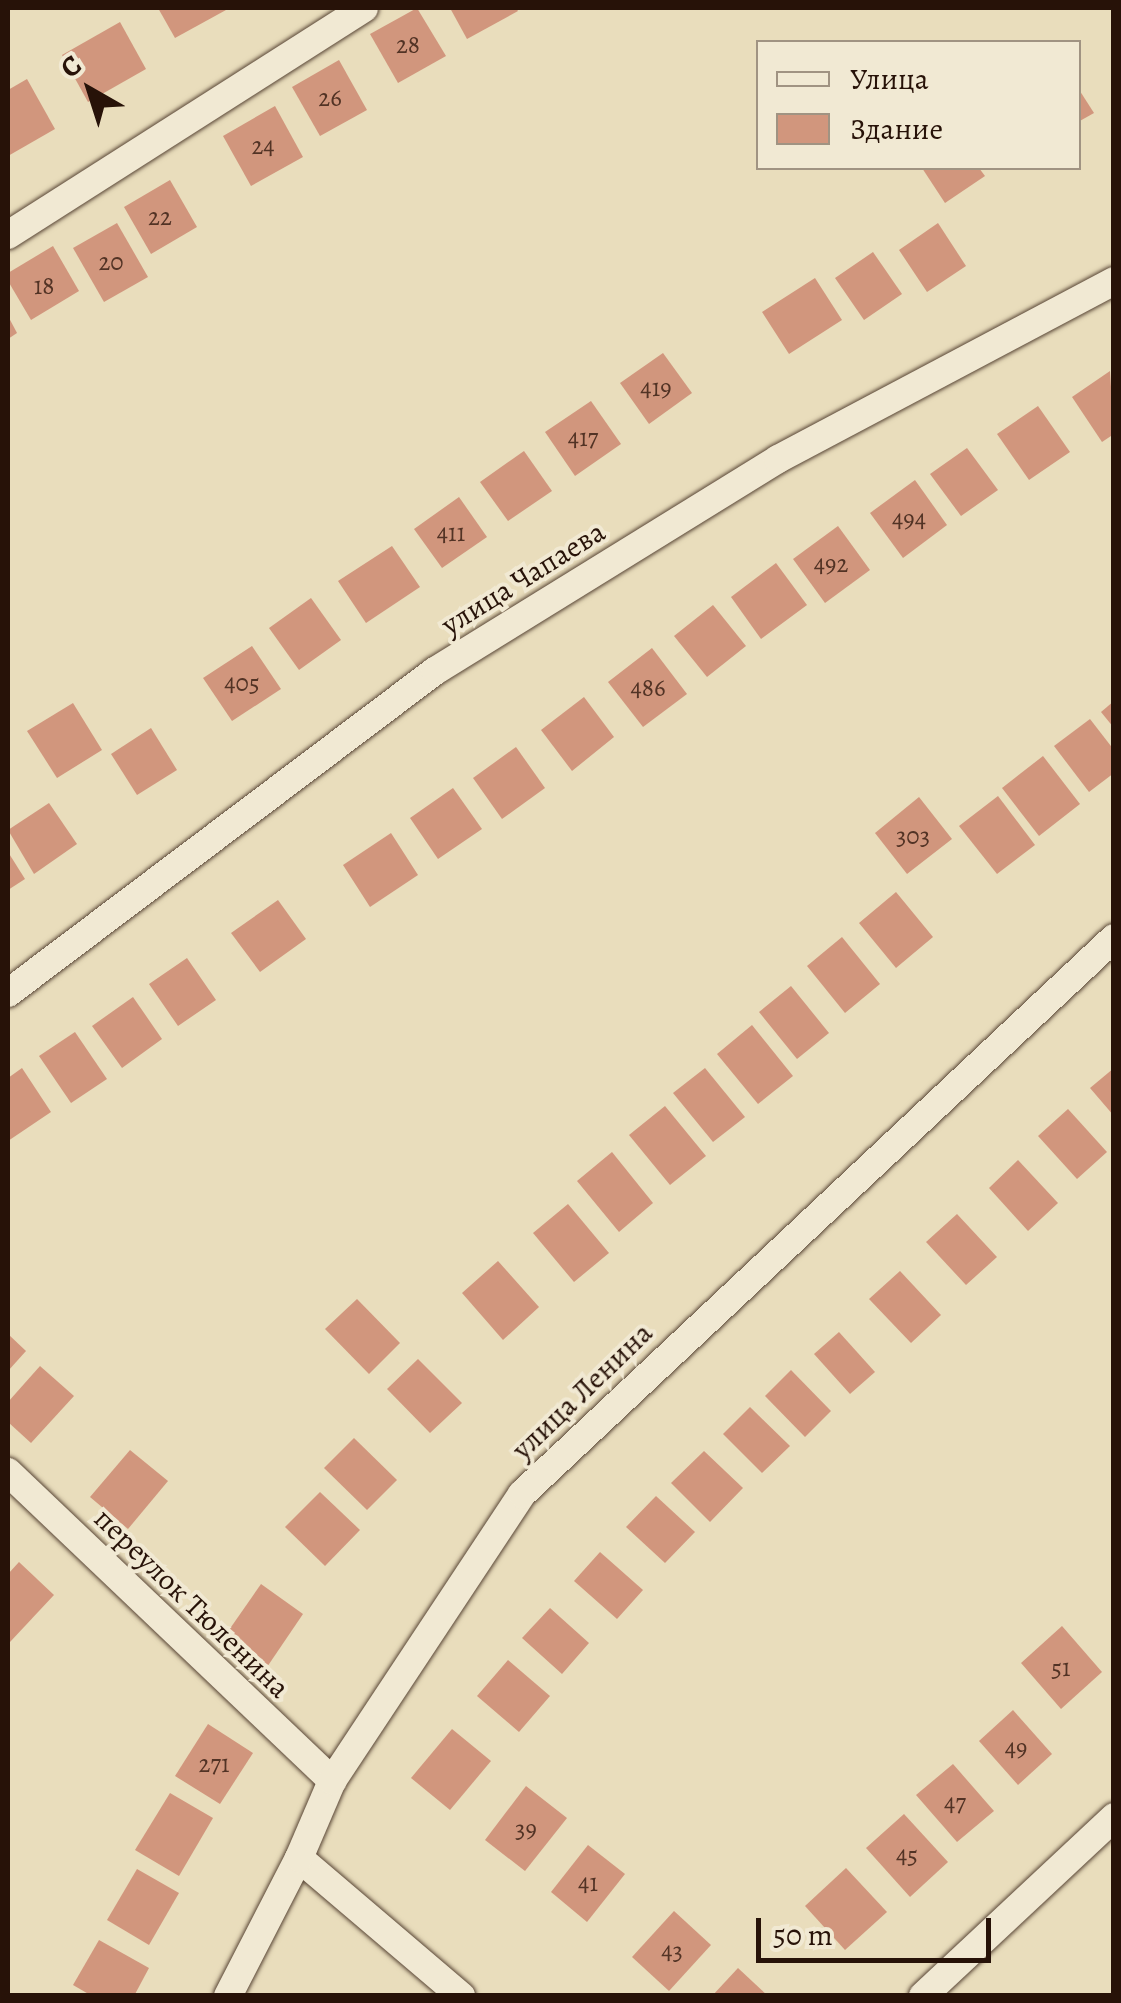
<!DOCTYPE html>
<meta charset="utf-8">
<style>
body{margin:0}
#map{position:relative;width:1121px;height:2003px;overflow:hidden;background:#e9ddbc;font-family:Alegreya,serif}
div>[style]{position:absolute}
[style*='--x']{left:calc(var(--x)*1px);top:calc(var(--y)*1px);width:calc(var(--w)*1px);rotate:calc(var(--a)*1deg)}
.building>*{inset:0;background:#d1967d}
.roads{filter:drop-shadow(0 0 2px #584535) drop-shadow(0 0 2px #584535)}
.street>*{height:28px;margin:-14px;padding:0 14px;transform-origin:14px;border-radius:14px;background:#f1e9d3}
span{translate:-50% -50%;white-space:nowrap;text-align:center;line-height:1.15;-webkit-text-stroke:8px #f1e9d3;paint-order:stroke}
.number-label{font-size:25px;color:#523325}
.number-label span{-webkit-text-stroke-width:0}
.street-label{font-size:30px;color:#271208}
.frame{position:absolute;inset:0;border:10px solid #271208;pointer-events:none}
.legend{position:absolute;left:756px;top:40px;width:325px;height:130px;box-sizing:border-box;background:#f1e9d3;border:2px solid #a09382;margin:0;padding:12px 18px;list-style:none;font-size:30px;color:#271208}
.legend li{display:flex;align-items:center;gap:20px;height:50px}
.legend b{width:50px;border:2px solid #a09382}
.north{position:absolute;left:40px;top:40px;width:100px;height:100px;-webkit-text-stroke:8px #f1e9d3;paint-order:stroke;rotate:321deg;font-size:28px;font-weight:700;line-height:40px;text-align:center;color:#271208}
.north::after{content:'';display:block;margin:auto;width:35px;height:45px;background:#271208;clip-path:polygon(50% 0,100% 100%,50% 72%,0 100%)}
.scale{position:absolute;left:756px;top:1918px;width:235px;height:45px;box-sizing:border-box;border:5px solid #271208;border-top:0;padding-left:12px;font-size:30px;line-height:35px;white-space:nowrap;color:#271208;-webkit-text-stroke:8px #f1e9d3;paint-order:stroke}
</style>
<div id="map">
<div class="building">
<div style="clip-path:polygon(158px 8px,224px 8px,226px 10px,175px 38px)"></div>
<div style="clip-path:polygon(417px 8px,446px 56px,398px 83px,370px 34px)"></div>
<div style="clip-path:polygon(450px 8px,516px 8px,518px 11px,467px 39px)"></div>
<div style="clip-path:polygon(120px 22px,146px 69px,88px 102px,62px 55px)"></div>
<div style="clip-path:polygon(339px 60px,367px 110px,320px 136px,292px 87px)"></div>
<div style="clip-path:polygon(27px 79px,55px 129px,8px 156px,8px 90px)"></div>
<div style="clip-path:polygon(1078px 88px,1094px 113px,1078px 122px)"></div>
<div style="clip-path:polygon(275px 106px,303px 157px,251px 186px,223px 136px)"></div>
<div style="clip-path:polygon(922px 168px,979px 168px,985px 176px,945px 203px)"></div>
<div style="clip-path:polygon(170px 180px,197px 227px,151px 254px,124px 207px)"></div>
<div style="clip-path:polygon(117px 223px,148px 277px,104px 302px,73px 248px)"></div>
<div style="clip-path:polygon(938px 223px,966px 266px,927px 292px,899px 250px)"></div>
<div style="clip-path:polygon(53px 246px,79px 291px,31px 320px,8px 281px,8px 273px)"></div>
<div style="clip-path:polygon(873px 252px,902px 294px,864px 320px,835px 278px)"></div>
<div style="clip-path:polygon(815px 278px,842px 320px,789px 354px,762px 312px)"></div>
<div style="clip-path:polygon(8px 316px,17px 333px,8px 339px)"></div>
<div style="clip-path:polygon(663px 353px,692px 393px,649px 424px,620px 383px)"></div>
<div style="clip-path:polygon(1110px 371px,1114px 434px,1102px 442px,1072px 397px)"></div>
<div style="clip-path:polygon(591px 401px,621px 444px,575px 476px,545px 432px)"></div>
<div style="clip-path:polygon(1038px 406px,1070px 452px,1029px 480px,997px 434px)"></div>
<div style="clip-path:polygon(967px 448px,998px 490px,961px 516px,930px 474px)"></div>
<div style="clip-path:polygon(524px 451px,552px 491px,508px 521px,480px 482px)"></div>
<div style="clip-path:polygon(915px 480px,947px 525px,903px 558px,870px 513px)"></div>
<div style="clip-path:polygon(459px 497px,487px 537px,442px 568px,414px 529px)"></div>
<div style="clip-path:polygon(838px 526px,870px 570px,825px 603px,793px 559px)"></div>
<div style="clip-path:polygon(392px 546px,420px 587px,366px 623px,338px 581px)"></div>
<div style="clip-path:polygon(776px 563px,807px 605px,761px 639px,731px 597px)"></div>
<div style="clip-path:polygon(311px 598px,341px 640px,299px 670px,269px 628px)"></div>
<div style="clip-path:polygon(713px 605px,746px 646px,707px 677px,674px 636px)"></div>
<div style="clip-path:polygon(252px 646px,281px 689px,232px 721px,203px 678px)"></div>
<div style="clip-path:polygon(652px 648px,687px 694px,643px 727px,608px 682px)"></div>
<div style="clip-path:polygon(584px 697px,614px 737px,572px 771px,541px 730px)"></div>
<div style="clip-path:polygon(1114px 701px,1114px 728px,1101px 712px)"></div>
<div style="clip-path:polygon(73px 703px,102px 750px,57px 778px,27px 731px)"></div>
<div style="clip-path:polygon(1090px 719px,1114px 750px,1114px 773px,1089px 792px,1054px 746px)"></div>
<div style="clip-path:polygon(151px 728px,177px 770px,137px 795px,111px 754px)"></div>
<div style="clip-path:polygon(516px 747px,545px 788px,502px 819px,473px 778px)"></div>
<div style="clip-path:polygon(1043px 756px,1080px 804px,1039px 836px,1002px 788px)"></div>
<div style="clip-path:polygon(453px 788px,482px 829px,438px 859px,410px 818px)"></div>
<div style="clip-path:polygon(998px 796px,1035px 845px,997px 874px,959px 826px)"></div>
<div style="clip-path:polygon(919px 797px,952px 839px,907px 874px,875px 833px)"></div>
<div style="clip-path:polygon(49px 803px,77px 844px,34px 874px,8px 830px)"></div>
<div style="clip-path:polygon(391px 833px,418px 875px,370px 907px,343px 865px)"></div>
<div style="clip-path:polygon(8px 852px,25px 879px,8px 890px)"></div>
<div style="clip-path:polygon(896px 892px,933px 937px,896px 968px,859px 923px)"></div>
<div style="clip-path:polygon(278px 900px,306px 939px,260px 972px,231px 933px)"></div>
<div style="clip-path:polygon(842px 937px,880px 984px,845px 1013px,807px 966px)"></div>
<div style="clip-path:polygon(187px 958px,216px 1000px,178px 1026px,149px 984px)"></div>
<div style="clip-path:polygon(791px 986px,829px 1033px,797px 1059px,759px 1012px)"></div>
<div style="clip-path:polygon(133px 997px,162px 1039px,122px 1068px,92px 1026px)"></div>
<div style="clip-path:polygon(752px 1025px,793px 1076px,758px 1104px,717px 1054px)"></div>
<div style="clip-path:polygon(75px 1032px,107px 1079px,71px 1103px,39px 1056px)"></div>
<div style="clip-path:polygon(22px 1068px,51px 1112px,8px 1141px,8px 1078px)"></div>
<div style="clip-path:polygon(705px 1068px,745px 1117px,713px 1142px,673px 1093px)"></div>
<div style="clip-path:polygon(1114px 1068px,1114px 1116px,1090px 1088px)"></div>
<div style="clip-path:polygon(665px 1106px,706px 1156px,670px 1185px,629px 1135px)"></div>
<div style="clip-path:polygon(1068px 1109px,1107px 1152px,1077px 1179px,1038px 1136px)"></div>
<div style="clip-path:polygon(612px 1152px,653px 1203px,619px 1232px,577px 1181px)"></div>
<div style="clip-path:polygon(1018px 1160px,1058px 1203px,1028px 1231px,989px 1188px)"></div>
<div style="clip-path:polygon(568px 1204px,609px 1253px,574px 1282px,533px 1233px)"></div>
<div style="clip-path:polygon(957px 1214px,997px 1257px,966px 1285px,926px 1242px)"></div>
<div style="clip-path:polygon(498px 1261px,539px 1307px,503px 1340px,462px 1293px)"></div>
<div style="clip-path:polygon(900px 1271px,941px 1315px,911px 1343px,869px 1299px)"></div>
<div style="clip-path:polygon(357px 1299px,400px 1343px,369px 1374px,325px 1329px)"></div>
<div style="clip-path:polygon(839px 1332px,875px 1372px,850px 1394px,814px 1354px)"></div>
<div style="clip-path:polygon(8px 1334px,26px 1351px,8px 1371px)"></div>
<div style="clip-path:polygon(418px 1359px,462px 1403px,430px 1433px,387px 1389px)"></div>
<div style="clip-path:polygon(40px 1366px,74px 1396px,31px 1443px,8px 1422px,8px 1402px)"></div>
<div style="clip-path:polygon(791px 1370px,831px 1411px,805px 1437px,765px 1396px)"></div>
<div style="clip-path:polygon(750px 1407px,790px 1446px,762px 1473px,723px 1434px)"></div>
<div style="clip-path:polygon(354px 1438px,397px 1480px,367px 1510px,324px 1468px)"></div>
<div style="clip-path:polygon(130px 1450px,168px 1481px,128px 1529px,90px 1497px)"></div>
<div style="clip-path:polygon(704px 1451px,743px 1488px,710px 1522px,671px 1483px)"></div>
<div style="clip-path:polygon(320px 1492px,360px 1530px,325px 1566px,285px 1527px)"></div>
<div style="clip-path:polygon(656px 1496px,695px 1532px,665px 1563px,626px 1527px)"></div>
<div style="clip-path:polygon(600px 1552px,643px 1590px,617px 1619px,574px 1581px)"></div>
<div style="clip-path:polygon(19px 1562px,54px 1595px,10px 1642px,8px 1574px)"></div>
<div style="clip-path:polygon(261px 1584px,303px 1614px,265px 1670px,222px 1640px)"></div>
<div style="clip-path:polygon(550px 1608px,589px 1643px,562px 1674px,522px 1638px)"></div>
<div style="clip-path:polygon(1062px 1626px,1102px 1672px,1061px 1709px,1021px 1663px)"></div>
<div style="clip-path:polygon(508px 1660px,550px 1696px,519px 1732px,477px 1696px)"></div>
<div style="clip-path:polygon(1013px 1710px,1052px 1754px,1018px 1785px,979px 1741px)"></div>
<div style="clip-path:polygon(208px 1724px,253px 1753px,220px 1804px,175px 1776px)"></div>
<div style="clip-path:polygon(452px 1729px,491px 1761px,450px 1810px,411px 1778px)"></div>
<div style="clip-path:polygon(953px 1764px,994px 1811px,957px 1842px,916px 1795px)"></div>
<div style="clip-path:polygon(526px 1786px,567px 1818px,525px 1871px,485px 1840px)"></div>
<div style="clip-path:polygon(170px 1793px,213px 1818px,179px 1876px,135px 1850px)"></div>
<div style="clip-path:polygon(904px 1814px,948px 1862px,910px 1897px,866px 1848px)"></div>
<div style="clip-path:polygon(588px 1845px,625px 1874px,587px 1922px,551px 1892px)"></div>
<div style="clip-path:polygon(846px 1868px,887px 1912px,845px 1950px,805px 1906px)"></div>
<div style="clip-path:polygon(137px 1869px,179px 1893px,149px 1945px,107px 1920px)"></div>
<div style="clip-path:polygon(674px 1911px,711px 1945px,669px 1991px,632px 1957px)"></div>
<div style="clip-path:polygon(99px 1940px,149px 1968px,134px 1996px,92px 1996px,73px 1985px)"></div>
<div style="clip-path:polygon(738px 1968px,768px 1996px,712px 1996px)"></div>
</div>
<div class="roads">
<div class="street">
<div style="--x:8;--y:235;--w:422;--a:-32.5"></div>
<div style="--x:8;--y:993;--w:535;--a:-37.02"></div>
<div style="--x:435;--y:671;--w:403;--a:-31.7"></div>
<div style="--x:778;--y:459;--w:380;--a:-27.9"></div>
<div style="--x:8;--y:1472;--w:448;--a:43.6"></div>
<div style="--x:299;--y:1858;--w:213;--a:40.4"></div>
<div style="--x:228;--y:1996;--w:155;--a:-62.8"></div>
<div style="--x:299;--y:1858;--w:84;--a:-66.8"></div>
<div style="--x:332;--y:1781;--w:344;--a:-56.5"></div>
<div style="--x:522;--y:1494;--w:812;--a:-43.2"></div>
<div style="--x:923;--y:1996;--w:262;--a:-43.1"></div>
</div>
</div>
<div class="number-label">
<span style="left:408px;top:45px">28</span>
<span style="left:330px;top:98px">26</span>
<span style="left:263px;top:146px">24</span>
<span style="left:160px;top:217px">22</span>
<span style="left:111px;top:262px">20</span>
<span style="left:44px;top:286px">18</span>
<span style="left:656px;top:388px">419</span>
<span style="left:583px;top:438px">417</span>
<span style="left:909px;top:519px">494</span>
<span style="left:451px;top:533px">411</span>
<span style="left:831px;top:564px">492</span>
<span style="left:242px;top:683px">405</span>
<span style="left:648px;top:688px">486</span>
<span style="left:913px;top:836px">303</span>
<span style="left:1061px;top:1668px">51</span>
<span style="left:1016px;top:1748px">49</span>
<span style="left:214px;top:1764px">271</span>
<span style="left:955px;top:1803px">47</span>
<span style="left:526px;top:1829px">39</span>
<span style="left:907px;top:1855px">45</span>
<span style="left:588px;top:1883px">41</span>
<span style="left:672px;top:1951px">43</span>
</div>
<div class="street-label">
<span style="left:523px;top:578px;rotate:-32deg">улица Чапаева</span>
<span style="left:582px;top:1391px;rotate:-44deg">улица Ленина</span>
<span style="left:192px;top:1603px;rotate:44deg">переулок Тюленина</span>
</div>
<div class="frame"></div>
<ul class="legend">
<li><b style="height:12px;background:#f1e9d3"></b>Улица</li>
<li><b style="height:28px;background:#d1967d"></b>Здание</li>
</ul>
<div class="north">С</div>
<div class="scale">50 m</div>
</div>
